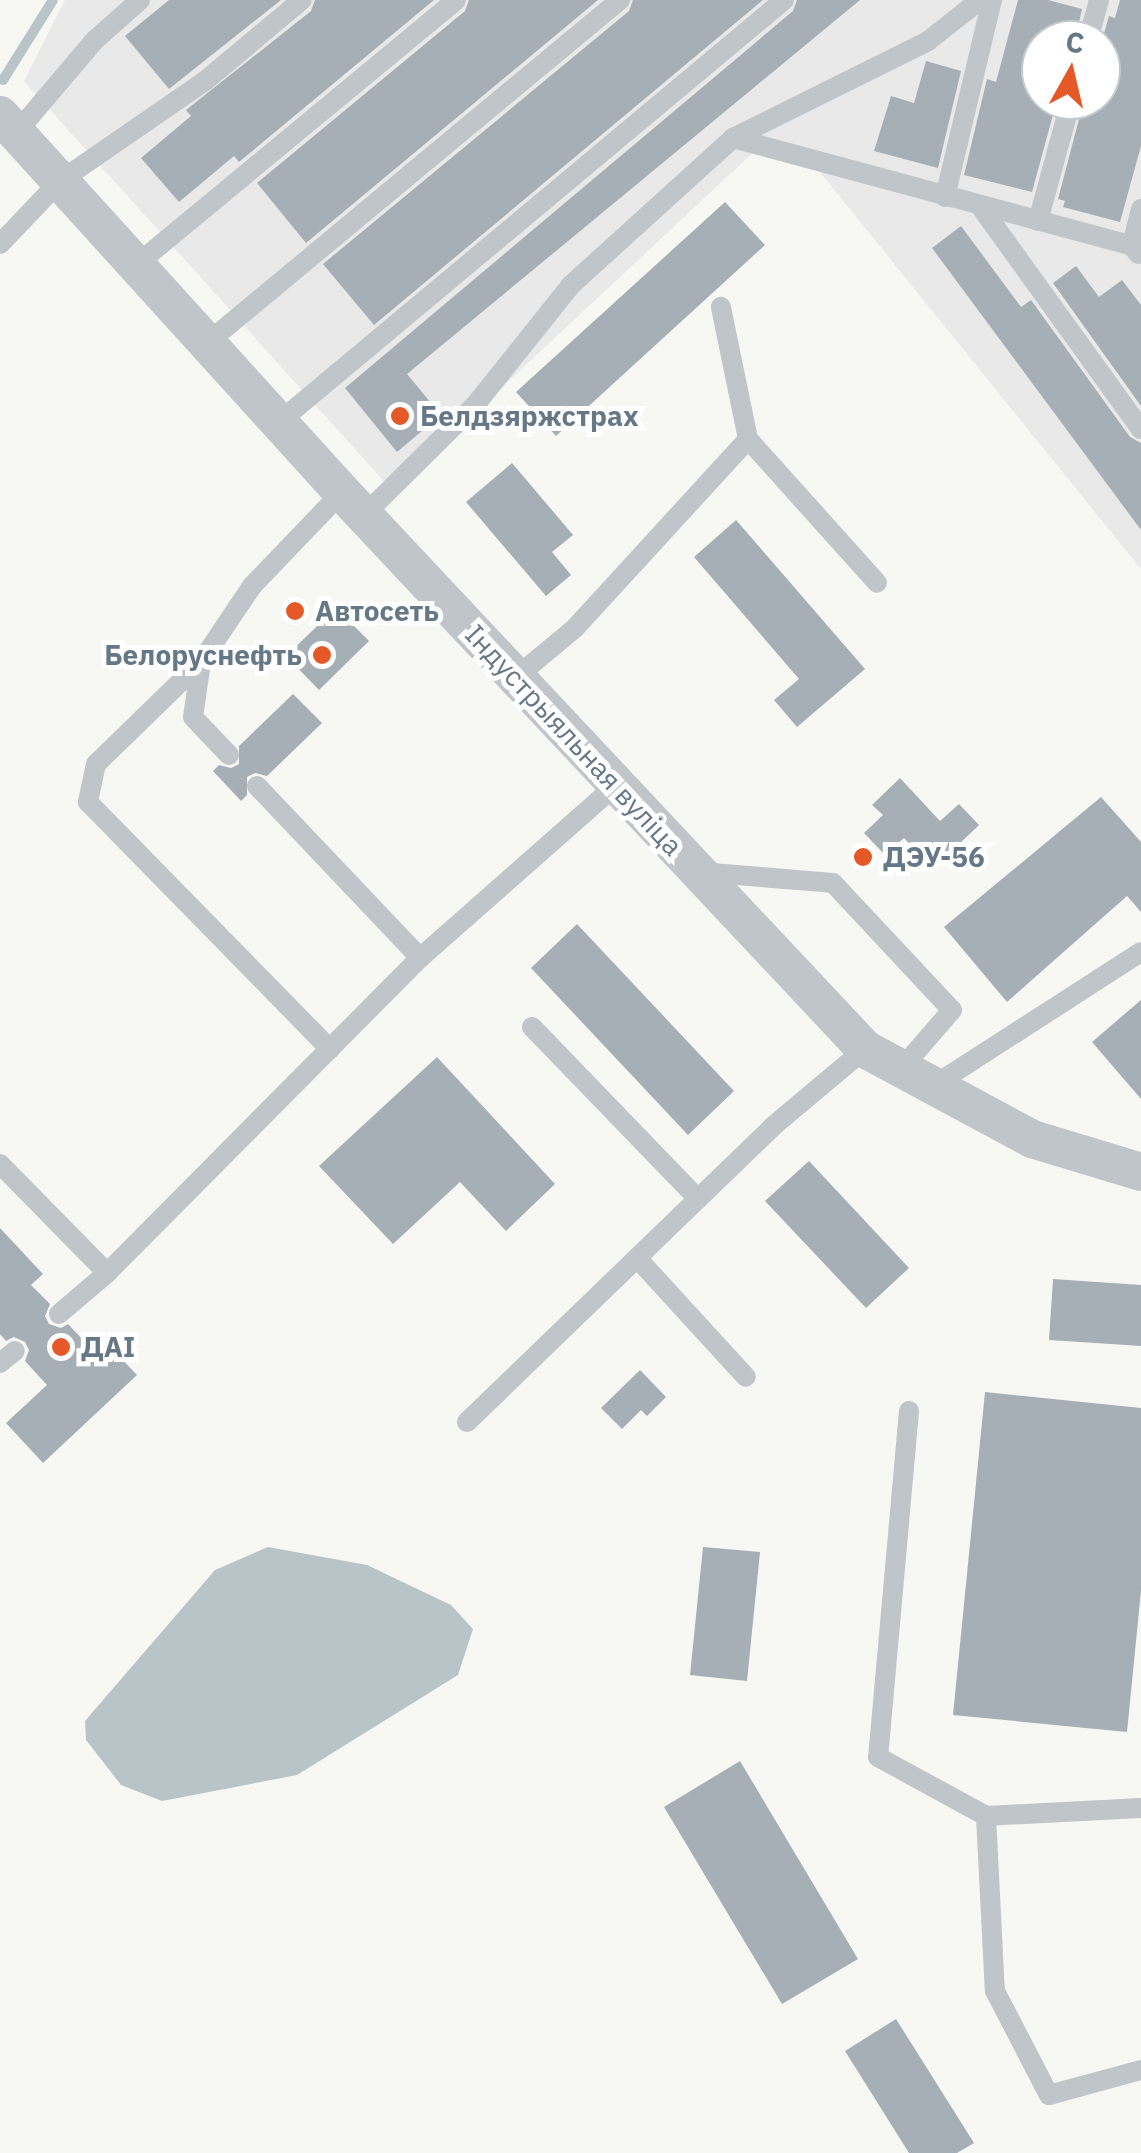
<!DOCTYPE html>
<meta charset="utf-8">
<style>
body{margin:0}
#map{position:relative;width:1141px;height:2153px;overflow:hidden;background:#f7f8f4;font-family:"IBM Plex Sans",sans-serif}
div>[style]{position:absolute}
[style*='--x']{left:calc(var(--x)*1px);top:calc(var(--y)*1px);width:calc(var(--w)*1px);rotate:calc(var(--a)*1deg)}
.built>*{inset:0;background:#e8e9e8}
.water>*{inset:0;background:#b9c4c9}
.stream>*{height:10px;margin:-5px;padding:0 5px;transform-origin:5px;border-radius:5px;background:#b9c4c9}
.building>*{inset:0;background:#a6afb6}
.lane>*{height:20px;margin:-10px;padding:0 10px;transform-origin:10px;border-radius:10px;background:#c0c5c9}
.street>*{height:38px;margin:-19px;padding:0 19px;transform-origin:19px;border-radius:19px;background:#c0c5c9}
.dots>*{width:28px;height:28px;translate:-50% -50%;box-sizing:border-box;border:5px solid #fff;border-radius:50%}
span{translate:-50% -50%;white-space:nowrap;text-align:center;line-height:1.15;-webkit-text-stroke:10px #fff;paint-order:stroke}
.poi-label{font-size:28px;color:#667786;font-weight:700}
.left{translate:0 -50%;text-align:left}
.right{translate:-100% -50%;text-align:right}
.street-label{font-size:28px;color:#667786}
.north{position:absolute;left:1021px;top:20px;width:100px;height:100px;box-sizing:border-box;background:#fff;border:2px solid #c2c9cf;border-radius:50%;rotate:8deg;font-size:28px;font-weight:700;line-height:40px;text-align:center;color:#667786}
.north::after{content:'';display:block;margin:auto;width:35px;height:45px;background:#e55827;clip-path:polygon(50% 0,100% 100%,50% 72%,0 100%)}
</style>
<div id="map">
<div class="built">
<div style="clip-path:polygon(evenodd,65px 0,1141px 0,1141px 569px,811px 161px,758px 148px,392px 490px,24px 81px,65px 0,1041px 40px,1101px 40px,1101px 100px,1041px 100px,1041px 40px)"></div>
</div>
<div class="water">
<div style="clip-path:polygon(268px 1547px,367px 1565px,451px 1605px,473px 1629px,458px 1675px,297px 1775px,162px 1801px,121px 1785px,86px 1740px,85px 1721px,215px 1570px)"></div>
</div>
<div class="stream">
<div style="--x:3;--y:80;--w:94;--a:-58"></div>
</div>
<div class="building">
<div style="clip-path:polygon(169px 0,281px 0,169px 89px,125px 36px)"></div>
<div style="clip-path:polygon(315px 0,434px 0,239px 162px,234px 156px,179px 202px,141px 158px,191px 116px,186px 110px,311px 11px)"></div>
<div style="clip-path:polygon(469px 0,598px 0,306px 243px,257px 183px,465px 11px)"></div>
<div style="clip-path:polygon(633px 0,763px 0,374px 325px,323px 264px,629px 11px)"></div>
<div style="clip-path:polygon(797px 0,860px 0,407px 374px,441px 415px,397px 452px,345px 388px,793px 11px)"></div>
<div style="clip-path:polygon(1018px 0,1048px 0,1082px 9px,1075px 40px,1041px 40px,1041px 100px,1057px 100px,1032px 192px,964px 175px,987px 79px,996px 82px)"></div>
<div style="clip-path:polygon(1120px 0,1141px 0,1141px 146px,1120px 222px,1063px 207px,1065px 201px,1058px 199px,1084px 100px,1101px 100px,1101px 69px,1109px 40px,1102px 40px,1109px 16px,1115px 18px)"></div>
<div style="clip-path:polygon(926px 61px,961px 71px,938px 168px,874px 151px,891px 96px,914px 103px)"></div>
<div style="clip-path:polygon(725px 202px,765px 245px,556px 436px,516px 392px)"></div>
<div style="clip-path:polygon(961px 226px,1021px 307px,1031px 300px,1130px 437px,1141px 443px,1141px 530px,932px 248px)"></div>
<div style="clip-path:polygon(1076px 266px,1099px 297px,1122px 280px,1141px 305px,1141px 406px,1053px 283px)"></div>
<div style="clip-path:polygon(512px 463px,573px 535px,552px 552px,571px 575px,546px 596px,466px 502px)"></div>
<div style="clip-path:polygon(736px 520px,865px 669px,797px 727px,774px 700px,799px 679px,694px 557px)"></div>
<div style="clip-path:polygon(336px 608px,369px 641px,319px 690px,286px 656px)"></div>
<div style="clip-path:polygon(293px 694px,322px 723px,267px 776px,255px 773px,247px 777px,247px 795px,241px 801px,213px 771px,219px 765px,231px 768px,239px 764px,239px 746px)"></div>
<div style="clip-path:polygon(900px 778px,940px 821px,959px 804px,979px 825px,933px 869px,904px 838px,885px 855px,864px 833px,883px 815px,872px 805px)"></div>
<div style="clip-path:polygon(1101px 797px,1141px 842px,1141px 912px,1127px 896px,1007px 1002px,944px 927px)"></div>
<div style="clip-path:polygon(577px 924px,734px 1091px,688px 1135px,531px 968px)"></div>
<div style="clip-path:polygon(1141px 1000px,1141px 1099px,1092px 1042px)"></div>
<div style="clip-path:polygon(437px 1057px,555px 1184px,506px 1231px,460px 1182px,393px 1244px,319px 1166px)"></div>
<div style="clip-path:polygon(809px 1161px,909px 1268px,866px 1308px,765px 1201px)"></div>
<div style="clip-path:polygon(0 1228px,43px 1274px,31px 1285px,50px 1304px,45px 1316px,49px 1324px,61px 1328px,68px 1324px,87px 1344px,98px 1334px,137px 1375px,43px 1463px,6px 1423px,47px 1385px,25px 1361px,29px 1350px,25px 1342px,14px 1337px,6px 1341px,0 1334px)"></div>
<div style="clip-path:polygon(1053px 1279px,1141px 1285px,1141px 1346px,1049px 1340px)"></div>
<div style="clip-path:polygon(640px 1370px,666px 1397px,647px 1416px,641px 1410px,622px 1429px,601px 1408px)"></div>
<div style="clip-path:polygon(985px 1392px,1141px 1408px,1141px 1591px,1127px 1732px,953px 1715px)"></div>
<div style="clip-path:polygon(703px 1547px,760px 1552px,747px 1681px,690px 1675px)"></div>
<div style="clip-path:polygon(740px 1761px,858px 1959px,782px 2004px,664px 1807px)"></div>
<div style="clip-path:polygon(896px 2019px,974px 2143px,957px 2153px,909px 2153px,845px 2051px)"></div>
</div>
<div class="lane">
<div style="--x:1088;--y:40;--w:41;--a:-74.6"></div>
<div style="--x:16;--y:133;--w:122;--a:-49.7"></div>
<div style="--x:95;--y:40;--w:60;--a:-41.6"></div>
<div style="--x:733;--y:138;--w:423;--a:15.1"></div>
<div style="--x:945;--y:197;--w:203;--a:-76.6"></div>
<div style="--x:980;--y:206;--w:275;--a:54.2"></div>
<div style="--x:1038;--y:221;--w:125;--a:-74.7"></div>
<div style="--x:0;--y:244;--w:87;--a:-46.4"></div>
<div style="--x:60;--y:181;--w:176;--a:-34.6"></div>
<div style="--x:205;--y:81;--w:126;--a:-39.9"></div>
<div style="--x:1138;--y:254;--w:11;--a:-124"></div>
<div style="--x:1132;--y:245;--w:37;--a:-76"></div>
<div style="--x:136;--y:265;--w:415;--a:-39.6"></div>
<div style="--x:207;--y:343;--w:537;--a:-39.71"></div>
<div style="--x:279;--y:422;--w:658;--a:-39.88"></div>
<div style="--x:748;--y:439;--w:193;--a:48.1"></div>
<div style="--x:364;--y:515;--w:158;--a:-44.7"></div>
<div style="--x:476;--y:404;--w:152;--a:-51.4"></div>
<div style="--x:571;--y:285;--w:219;--a:-42.2"></div>
<div style="--x:733;--y:138;--w:218;--a:-26.4"></div>
<div style="--x:928;--y:41;--w:66;--a:-38.3"></div>
<div style="--x:201;--y:662;--w:146;--a:135.8"></div>
<div style="--x:96;--y:764;--w:39;--a:102"></div>
<div style="--x:88;--y:802;--w:346;--a:45.6"></div>
<div style="--x:515;--y:678;--w:78;--a:-39.8"></div>
<div style="--x:575;--y:628;--w:256;--a:-47.5"></div>
<div style="--x:748;--y:439;--w:135;--a:-101.6"></div>
<div style="--x:229;--y:755;--w:52;--a:-133.5"></div>
<div style="--x:193;--y:717;--w:56;--a:-81.7"></div>
<div style="--x:201;--y:662;--w:92;--a:-56.1"></div>
<div style="--x:252;--y:586;--w:130;--a:-46.2"></div>
<div style="--x:257;--y:786;--w:237;--a:46.5"></div>
<div style="--x:700;--y:872;--w:133;--a:4.7"></div>
<div style="--x:833;--y:883;--w:174;--a:46.9"></div>
<div style="--x:952;--y:1010;--w:77;--a:130.8"></div>
<div style="--x:532;--y:1027;--w:239;--a:46"></div>
<div style="--x:933;--y:1086;--w:247;--a:-32.8"></div>
<div style="--x:0;--y:1164;--w:153;--a:45.5"></div>
<div style="--x:637;--y:1258;--w:161;--a:47.5"></div>
<div style="--x:59;--y:1314;--w:63;--a:-40.5"></div>
<div style="--x:107;--y:1273;--w:444;--a:-45.2"></div>
<div style="--x:420;--y:958;--w:260;--a:-41.4"></div>
<div style="--x:0;--y:1363;--w:19;--a:-39"></div>
<div style="--x:909;--y:1411;--w:347;--a:95.1"></div>
<div style="--x:878;--y:1757;--w:123;--a:28.6"></div>
<div style="--x:986;--y:1816;--w:155;--a:-3"></div>
<div style="--x:467;--y:1422;--w:424;--a:-44"></div>
<div style="--x:772;--y:1127;--w:121;--a:-40"></div>
<div style="--x:986;--y:1816;--w:175;--a:87.1"></div>
<div style="--x:995;--y:1991;--w:117;--a:62.6"></div>
<div style="--x:1049;--y:2095;--w:95;--a:-15.2"></div>
</div>
<div class="street">
<div style="--x:0;--y:115;--w:509;--a:47.79"></div>
<div style="--x:342;--y:492;--w:764;--a:46.8"></div>
<div style="--x:865;--y:1049;--w:190;--a:28.3"></div>
<div style="--x:1032;--y:1139;--w:114;--a:16.8"></div>
</div>
<div class="dots">
<div style="left:400px;top:416px;background:#e55827"></div>
<div style="left:295px;top:611px;background:#e55827"></div>
<div style="left:322px;top:655px;background:#e55827"></div>
<div style="left:863px;top:857px;background:#e55827"></div>
<div style="left:61px;top:1347px;background:#e55827"></div>
</div>
<div class="poi-label">
<span class="left" style="left:420px;top:416px">Белдзяржстрах</span>
<span class="left" style="left:315px;top:611px">Автосеть</span>
<span class="right" style="left:302px;top:655px">Белоруснефть</span>
<span class="left" style="left:883px;top:857px">ДЭУ-56</span>
<span class="left" style="left:81px;top:1347px">ДАІ</span>
</div>
<div class="street-label">
<span style="left:574px;top:740px;rotate:47deg">Індустрыяльная вуліца</span>
</div>
<div class="north">С</div>
</div>
